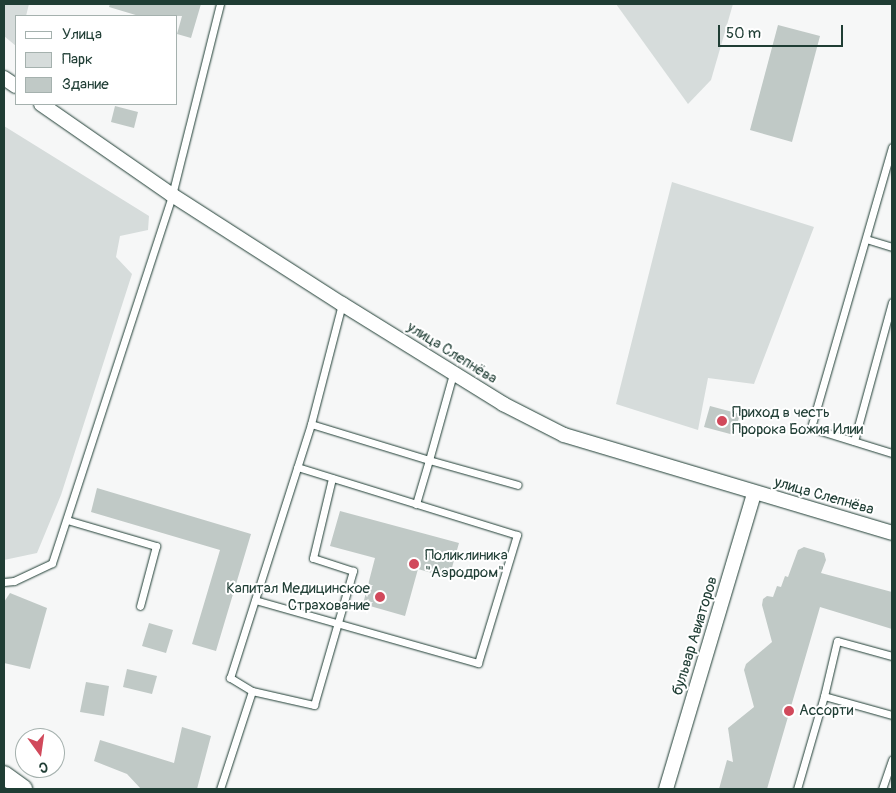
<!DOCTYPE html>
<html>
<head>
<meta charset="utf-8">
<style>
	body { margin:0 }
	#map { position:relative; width:896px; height:793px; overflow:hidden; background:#f6f7f7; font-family:Pangolin,sans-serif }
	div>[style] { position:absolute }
	.green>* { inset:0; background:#d6dcdb }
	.building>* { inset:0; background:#c0c9c6 }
	.roads { filter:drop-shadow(0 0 1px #1f3d34) drop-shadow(0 0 1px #1f3d34) }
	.service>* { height:7px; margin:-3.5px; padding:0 3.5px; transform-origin:3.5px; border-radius:3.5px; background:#fff }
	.minor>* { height:14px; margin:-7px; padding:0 7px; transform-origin:7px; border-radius:7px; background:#fff }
	.tertiary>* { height:18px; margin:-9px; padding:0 9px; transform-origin:9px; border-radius:9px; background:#fff }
	.dots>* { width:14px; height:14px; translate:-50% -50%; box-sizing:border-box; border:2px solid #fff; border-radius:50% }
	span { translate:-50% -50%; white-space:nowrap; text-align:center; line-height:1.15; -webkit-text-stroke:4px #fff; paint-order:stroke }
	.street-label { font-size:15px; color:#1f3d34 }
	.poi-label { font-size:15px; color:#1f3d34 }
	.left { translate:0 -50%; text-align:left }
	.right { translate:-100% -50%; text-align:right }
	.frame { position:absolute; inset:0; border:5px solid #1f3d34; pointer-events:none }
	.legend { position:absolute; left:15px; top:15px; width:162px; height:90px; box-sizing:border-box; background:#fff; border:1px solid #a5b1ae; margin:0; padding:6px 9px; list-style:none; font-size:15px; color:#1f3d34 }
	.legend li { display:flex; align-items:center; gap:10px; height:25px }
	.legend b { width:25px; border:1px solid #a5b1ae }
	.north { position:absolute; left:15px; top:728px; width:50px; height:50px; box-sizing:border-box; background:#fff; border:1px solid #a5b1ae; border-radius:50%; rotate:166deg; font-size:14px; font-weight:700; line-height:20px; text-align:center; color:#1f3d34 }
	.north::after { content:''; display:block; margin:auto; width:18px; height:22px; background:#d1495b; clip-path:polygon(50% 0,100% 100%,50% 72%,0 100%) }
	.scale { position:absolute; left:718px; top:25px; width:125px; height:22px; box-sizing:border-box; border:2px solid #1f3d34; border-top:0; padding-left:6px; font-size:15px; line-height:18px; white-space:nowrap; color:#1f3d34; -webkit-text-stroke:4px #fff; paint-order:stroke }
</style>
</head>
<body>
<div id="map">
	<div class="green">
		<i style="clip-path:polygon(4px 4px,29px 4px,26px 16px,16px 16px,16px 46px,4px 36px)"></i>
		<i style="clip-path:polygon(616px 4px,733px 4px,711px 80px,688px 104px)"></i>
		<i style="clip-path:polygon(4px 126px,149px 216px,148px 230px,120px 236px,116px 257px,132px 274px,61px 495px,37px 553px,4px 560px)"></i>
		<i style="clip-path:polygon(672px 182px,814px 227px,754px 384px,708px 378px,698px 430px,616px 404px)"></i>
	</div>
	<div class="building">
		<i style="clip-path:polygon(110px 4px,201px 4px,191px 38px,177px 34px,182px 16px,139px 16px,109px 7px)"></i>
		<i style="clip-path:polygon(778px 25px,820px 36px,792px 142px,750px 130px)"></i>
		<i style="clip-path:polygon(115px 106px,138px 112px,134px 128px,111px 122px)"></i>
		<i style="clip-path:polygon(710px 406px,740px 414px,734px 435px,704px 427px)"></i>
		<i style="clip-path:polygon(97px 488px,251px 534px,216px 651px,192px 644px,220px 550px,91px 512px)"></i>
		<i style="clip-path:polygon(340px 511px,459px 543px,449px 578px,418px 569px,405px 616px,363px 604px,375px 558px,330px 546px)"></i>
		<i style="clip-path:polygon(804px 547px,824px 553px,826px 560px,821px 573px,892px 592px,892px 629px,820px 607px,767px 789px,719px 789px,727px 760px,733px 762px,728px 728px,754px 707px,744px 670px,746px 664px,772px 642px,762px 605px,763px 599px,767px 596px,773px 597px,777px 586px,781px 587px,785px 576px,788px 577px,798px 550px)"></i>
		<i style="clip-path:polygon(10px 593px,47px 608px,30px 669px,4px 663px,4px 602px)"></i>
		<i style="clip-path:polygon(149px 623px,173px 630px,166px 653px,142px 646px)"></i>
		<i style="clip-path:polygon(127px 669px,157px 676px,152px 694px,123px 687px)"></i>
		<i style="clip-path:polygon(86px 682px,109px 686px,104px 716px,80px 712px)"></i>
		<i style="clip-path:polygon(182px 727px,211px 736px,197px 789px,141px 789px,127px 774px,94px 761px,100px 740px,174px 763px)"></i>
	</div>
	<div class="roads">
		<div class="service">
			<i style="left:892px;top:147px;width:292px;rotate:106.1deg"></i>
			<i style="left:811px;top:428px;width:85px;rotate:17.2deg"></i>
			<i style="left:866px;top:239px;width:27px;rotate:17deg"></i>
			<i style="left:342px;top:304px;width:124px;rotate:104.5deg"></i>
			<i style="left:311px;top:424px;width:123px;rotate:17deg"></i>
			<i style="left:429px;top:460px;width:46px;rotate:106.5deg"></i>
			<i style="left:453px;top:374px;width:89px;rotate:105.6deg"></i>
			<i style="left:429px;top:460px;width:92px;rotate:15.7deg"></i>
			<i style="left:854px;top:441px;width:144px;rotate:-74.7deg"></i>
			<i style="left:67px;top:520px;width:93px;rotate:16.3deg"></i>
			<i style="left:156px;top:546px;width:62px;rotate:104.9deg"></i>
			<i style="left:4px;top:582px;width:10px;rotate:-6deg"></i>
			<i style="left:14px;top:581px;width:42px;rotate:-25.3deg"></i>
			<i style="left:52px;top:563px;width:387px;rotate:-71.9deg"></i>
			<i style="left:172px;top:195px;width:197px;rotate:-75.9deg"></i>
			<i style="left:255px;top:600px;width:232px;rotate:15.8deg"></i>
			<i style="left:478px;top:663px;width:134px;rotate:-73.1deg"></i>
			<i style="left:517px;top:535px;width:230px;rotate:-162.8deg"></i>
			<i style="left:892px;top:656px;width:57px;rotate:-164.7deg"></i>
			<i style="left:837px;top:641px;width:57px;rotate:103.3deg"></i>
			<i style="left:824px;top:696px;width:71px;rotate:15.6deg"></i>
			<i style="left:252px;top:691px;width:64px;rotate:12.7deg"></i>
			<i style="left:314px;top:705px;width:140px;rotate:-73.8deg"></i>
			<i style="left:353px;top:571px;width:42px;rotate:-162deg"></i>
			<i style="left:313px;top:558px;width:82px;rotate:-76.6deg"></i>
			<i style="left:220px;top:789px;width:103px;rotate:-71.9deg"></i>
			<i style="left:252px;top:691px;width:26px;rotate:-149deg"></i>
			<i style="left:230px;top:678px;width:267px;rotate:-72.3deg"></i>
			<i style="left:797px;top:789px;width:97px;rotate:-73.8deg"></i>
			<i style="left:882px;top:789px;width:31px;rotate:-71deg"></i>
		</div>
		<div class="minor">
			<i style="left:4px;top:78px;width:14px;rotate:34deg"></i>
			<i style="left:41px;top:104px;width:160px;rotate:34.8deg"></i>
			<i style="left:172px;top:195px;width:202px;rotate:32.7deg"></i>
			<i style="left:342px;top:304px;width:190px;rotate:31.8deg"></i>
			<i style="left:503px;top:404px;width:68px;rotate:26.9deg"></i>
			<i style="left:564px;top:435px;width:342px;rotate:16.6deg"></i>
			<i style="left:666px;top:789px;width:309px;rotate:-73.4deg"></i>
		</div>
		<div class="tertiary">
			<i style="left:4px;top:775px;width:24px;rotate:36deg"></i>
		</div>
	</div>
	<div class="dots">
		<i style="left:722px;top:421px;background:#d1495b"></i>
		<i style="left:414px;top:564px;background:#d1495b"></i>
		<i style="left:380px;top:597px;background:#d1495b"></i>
		<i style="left:789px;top:711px;background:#d1495b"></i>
	</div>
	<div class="street-label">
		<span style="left:452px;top:353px;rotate:32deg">улица Слепнёва</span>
		<span style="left:824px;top:496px;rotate:16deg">улица Слепнёва</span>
		<span style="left:695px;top:636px;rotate:-73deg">бульвар Авиаторов</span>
	</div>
	<div class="poi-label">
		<span class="left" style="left:732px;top:421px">Приход в честь<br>Пророка Божия Илии</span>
		<span class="left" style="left:425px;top:564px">Поликлиника<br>"Аэродром"</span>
		<span class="right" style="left:370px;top:597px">Капитал Медицинское<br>Страхование</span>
		<span class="left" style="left:799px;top:711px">Ассорти</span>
	</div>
	<div class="frame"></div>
	<ul class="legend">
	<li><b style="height:6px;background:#fff"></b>Улица</li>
	<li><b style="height:14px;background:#d6dcdb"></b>Парк</li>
	<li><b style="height:14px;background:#c0c9c6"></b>Здание</li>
	</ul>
	<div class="north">С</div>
	<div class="scale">50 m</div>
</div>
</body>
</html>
